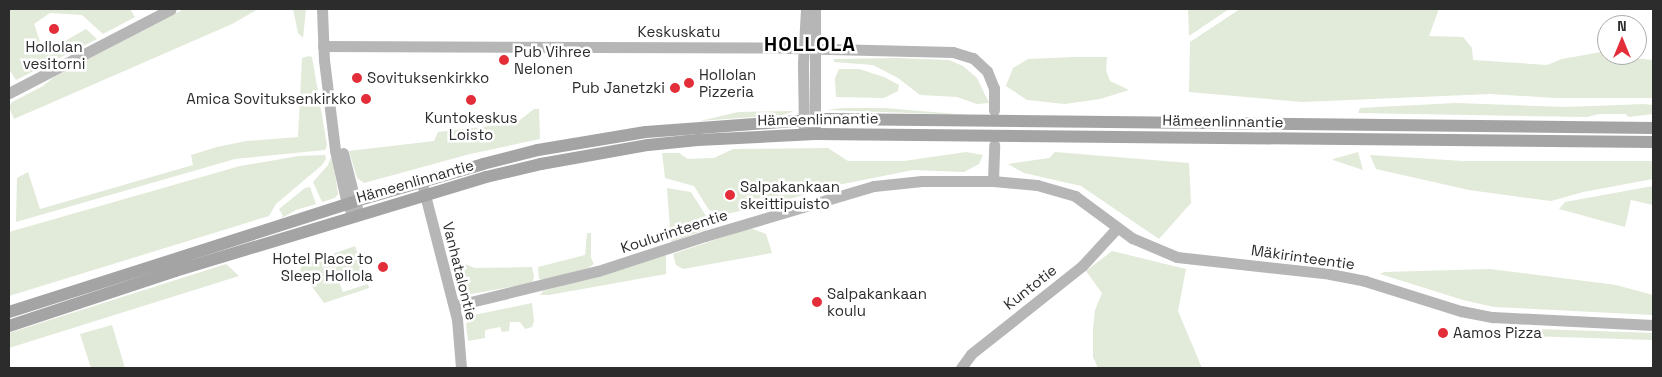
<!DOCTYPE html>
<html>
<head>
<meta charset="utf-8">
<style>
	body { margin:0 }
	#map { position:relative; width:1662px; height:377px; overflow:hidden; background:#fff; font-family:"Space Grotesk",sans-serif }
	div>[style] { position:absolute }
	.green>* { inset:0; background:#e2ead9 }
	.secondary>* { height:11px; margin:-5.5px; padding:0 5.5px; transform-origin:5.5px; border-radius:5.5px; background:#b6b6b6 }
	.primary>* { height:12px; margin:-6px; padding:0 6px; transform-origin:6px; border-radius:6px; background:#a4a4a4 }
	.dots>* { width:14px; height:14px; translate:-50% -50%; box-sizing:border-box; border:2px solid #fff; border-radius:50% }
	span { translate:-50% -50%; white-space:nowrap; text-align:center; line-height:1.15; -webkit-text-stroke:5px #fff; paint-order:stroke }
	.street-label { font-size:15px; color:#2c2c2c }
	.poi-label { font-size:15px; color:#2c2c2c }
	.left { translate:0 -50%; text-align:left }
	.right { translate:-100% -50%; text-align:right }
	.district-label { font-size:20px; color:#000; font-weight:700; letter-spacing:1px }
	.frame { position:absolute; inset:0; border:10px solid #2c2c2c; pointer-events:none }
	.north { position:absolute; left:1597px; top:15px; width:50px; height:50px; box-sizing:border-box; background:#fff; border:1px solid #ababab; border-radius:50%; rotate:0deg; font-size:14px; font-weight:700; line-height:20px; text-align:center; color:#2c2c2c }
	.north::after { content:''; display:block; margin:auto; width:18px; height:22px; background:#e32e3a; clip-path:polygon(50% 0,100% 100%,50% 72%,0 100%) }
</style>
</head>
<body>
<div id="map">
	<div class="green">
		<i style="clip-path:polygon(9px 9px,130px 9px,135px 17px,103px 34px,82px 15px,50px 13px,34px 24px,44px 53px,86px 29px,97px 39px,16px 80px,9px 69px)"></i>
		<i style="clip-path:polygon(184px 9px,258px 9px,232px 24px,14px 119px,9px 107px,12px 102px,43px 86px,54px 77px)"></i>
		<i style="clip-path:polygon(293px 9px,306px 9px,303px 38px,298px 33px)"></i>
		<i style="clip-path:polygon(1188px 9px,1229px 9px,1189px 36px)"></i>
		<i style="clip-path:polygon(1240px 9px,1439px 9px,1429px 36px,1463px 37px,1472px 48px,1473px 60px,1547px 65px,1562px 59px,1607px 51px,1607px 55px,1653px 60px,1653px 98px,1556px 98px,1490px 94px,1302px 102px,1189px 92px,1190px 42px)"></i>
		<i style="clip-path:polygon(309px 56px,312px 57px,327px 145px,325px 150px,235px 159px,16px 222px,17px 178px,28px 172px,40px 209px,193px 165px,191px 155px,217px 147px,246px 141px,298px 137px,302px 58px)"></i>
		<i style="clip-path:polygon(1073px 57px,1107px 57px,1106px 70px,1110px 81px,1129px 90px,1100px 99px,1065px 104px,1027px 100px,1006px 86px,1013px 68px,1028px 59px)"></i>
		<i style="clip-path:polygon(897px 58px,949px 60px,963px 66px,977px 78px,989px 103px,977px 104px,957px 97px,920px 95px,898px 78px,873px 65px,834px 62px,834px 59px)"></i>
		<i style="clip-path:polygon(839px 69px,859px 69px,884px 77px,899px 85px,898px 91px,884px 98px,836px 97px,835px 78px)"></i>
		<i style="clip-path:polygon(1456px 103px,1565px 107px,1644px 104px,1653px 105px,1653px 114px,1628px 117px,1626px 114px,1599px 114px,1587px 117px,1358px 113px,1360px 108px)"></i>
		<i style="clip-path:polygon(842px 108px,885px 108px,968px 115px,826px 110px)"></i>
		<i style="clip-path:polygon(534px 109px,539px 109px,540px 139px,470px 154px,364px 183px,357px 178px,349px 151px,434px 141px,438px 132px,516px 123px)"></i>
		<i style="clip-path:polygon(794px 111px,783px 115px,700px 121px,738px 112px)"></i>
		<i style="clip-path:polygon(828px 148px,848px 161px,904px 161px,966px 152px,983px 155px,979px 164px,964px 172px,913px 170px,833px 186px,780px 202px,722px 215px,709px 210px,694px 186px,665px 178px,662px 153px,679px 153px,688px 159px,714px 158px,733px 149px)"></i>
		<i style="clip-path:polygon(1055px 152px,1189px 163px,1191px 203px,1159px 239px,1081px 186px,1024px 173px,1008px 164px,1049px 158px)"></i>
		<i style="clip-path:polygon(1358px 152px,1363px 170px,1333px 160px,1333px 159px)"></i>
		<i style="clip-path:polygon(325px 155px,326px 159px,322px 165px,276px 204px,269px 216px,9px 296px,9px 232px,240px 166px,299px 156px)"></i>
		<i style="clip-path:polygon(332px 155px,338px 194px,335px 198px,322px 202px,313px 182px,328px 165px)"></i>
		<i style="clip-path:polygon(1370px 155px,1463px 161px,1653px 161px,1653px 179px,1583px 192px,1551px 201px,1469px 190px,1376px 169px)"></i>
		<i style="clip-path:polygon(1653px 186px,1653px 205px,1631px 200px,1625px 227px,1559px 209px,1565px 202px)"></i>
		<i style="clip-path:polygon(310px 187px,316px 204px,296px 210px,280px 219px,283px 216px,279px 209px,305px 188px)"></i>
		<i style="clip-path:polygon(667px 188px,691px 192px,713px 227px,671px 242px)"></i>
		<i style="clip-path:polygon(750px 228px,766px 234px,772px 253px,683px 269px,676px 265px,673px 254px)"></i>
		<i style="clip-path:polygon(587px 233px,591px 233px,591px 258px,594px 264px,588px 268px,545px 280px,539px 279px,538px 267px,585px 255px)"></i>
		<i style="clip-path:polygon(355px 246px,364px 274px,339px 282px,343px 292px,368px 284px,369px 288px,324px 303px,300px 270px,302px 265px)"></i>
		<i style="clip-path:polygon(1112px 251px,1186px 269px,1178px 311px,1202px 368px,1098px 368px,1093px 357px,1093px 329px,1095px 310px,1102px 293px,1086px 271px)"></i>
		<i style="clip-path:polygon(666px 255px,666px 274px,549px 295px,540px 295px,543px 291px)"></i>
		<i style="clip-path:polygon(226px 264px,239px 276px,9px 348px,9px 333px)"></i>
		<i style="clip-path:polygon(457px 264px,465px 264px,475px 268px,532px 267px,534px 277px,532px 283px,471px 294px,459px 281px)"></i>
		<i style="clip-path:polygon(1490px 269px,1616px 285px,1653px 295px,1653px 315px,1494px 307px,1463px 300px,1380px 274px,1384px 272px)"></i>
		<i style="clip-path:polygon(532px 303px,534px 321px,532px 327px,525px 329px,520px 322px,510px 322px,509px 331px,502px 332px,500px 327px,485px 330px,485px 338px,468px 341px,466px 324px,474px 315px)"></i>
		<i style="clip-path:polygon(112px 325px,125px 368px,91px 368px,80px 334px)"></i>
		<i style="clip-path:polygon(1537px 329px,1653px 333px,1653px 340px,1528px 336px)"></i>
	</div>
	<div class="secondary">
		<i style="left:322px;top:9px;width:51px;rotate:87.8deg"></i>
		<i style="left:324px;top:60px;width:91px;rotate:83deg"></i>
		<i style="left:335px;top:150px;width:55px;rotate:77.5deg"></i>
		<i style="left:347px;top:204px;width:8px;rotate:60deg"></i>
		<i style="left:351px;top:211px;width:9px;rotate:21deg"></i>
		<i style="left:815px;top:9px;width:125px;rotate:90deg"></i>
		<i style="left:323px;top:46px;width:465px;rotate:0.2deg"></i>
		<i style="left:788px;top:48px;width:165px;rotate:1.4deg"></i>
		<i style="left:953px;top:52px;width:21px;rotate:17deg"></i>
		<i style="left:973px;top:58px;width:19px;rotate:43deg"></i>
		<i style="left:987px;top:71px;width:18px;rotate:68deg"></i>
		<i style="left:994px;top:88px;width:22px;rotate:90deg"></i>
		<i style="left:9px;top:93px;width:182px;rotate:-27.4deg"></i>
		<i style="left:804px;top:129px;width:66px;rotate:-90.9deg"></i>
		<i style="left:803px;top:63px;width:54px;rotate:-86.8deg"></i>
		<i style="left:343px;top:153px;width:57px;rotate:75.7deg"></i>
		<i style="left:993px;top:181px;width:36px;rotate:-88deg"></i>
		<i style="left:423px;top:187px;width:136px;rotate:75.6deg"></i>
		<i style="left:457px;top:319px;width:49px;rotate:85.3deg"></i>
		<i style="left:454px;top:306px;width:148px;rotate:-13.7deg"></i>
		<i style="left:598px;top:271px;width:113px;rotate:-18.1deg"></i>
		<i style="left:705px;top:236px;width:176px;rotate:-16.5deg"></i>
		<i style="left:874px;top:186px;width:48px;rotate:-5.9deg"></i>
		<i style="left:922px;top:181px;width:71px"></i>
		<i style="left:993px;top:181px;width:44px;rotate:5.2deg"></i>
		<i style="left:1037px;top:185px;width:40px;rotate:16deg"></i>
		<i style="left:1075px;top:196px;width:71px;rotate:36.4deg"></i>
		<i style="left:1132px;top:238px;width:49px;rotate:22.9deg"></i>
		<i style="left:1177px;top:257px;width:154px;rotate:6.3deg"></i>
		<i style="left:1330px;top:274px;width:36px;rotate:11deg"></i>
		<i style="left:1365px;top:281px;width:101px;rotate:17.4deg"></i>
		<i style="left:1461px;top:311px;width:33px;rotate:11deg"></i>
		<i style="left:1493px;top:317px;width:160px;rotate:2.9deg"></i>
		<i style="left:961px;top:368px;width:17px;rotate:-54deg"></i>
		<i style="left:971px;top:354px;width:142px;rotate:-38.4deg"></i>
		<i style="left:1082px;top:266px;width:52px;rotate:-47.4deg"></i>
	</div>
	<div class="primary">
		<i style="left:9px;top:312px;width:364px;rotate:-17.7deg"></i>
		<i style="left:356px;top:201px;width:132px;rotate:-16.2deg"></i>
		<i style="left:483px;top:164px;width:57px;rotate:-14.3deg"></i>
		<i style="left:538px;top:150px;width:109px;rotate:-9.5deg"></i>
		<i style="left:646px;top:132px;width:179px;rotate:-4.2deg"></i>
		<i style="left:825px;top:119px;width:828px;rotate:0.62deg"></i>
		<i style="left:9px;top:326px;width:175px;rotate:-18.3deg"></i>
		<i style="left:175px;top:271px;width:325px;rotate:-16.8deg"></i>
		<i style="left:486px;top:177px;width:57px;rotate:-13.3deg"></i>
		<i style="left:541px;top:164px;width:109px;rotate:-10.1deg"></i>
		<i style="left:648px;top:145px;width:50px;rotate:-5.7deg"></i>
		<i style="left:698px;top:140px;width:117px;rotate:-2.9deg"></i>
		<i style="left:815px;top:134px;width:838px;rotate:0.55deg"></i>
	</div>
	<div class="dots">
		<i style="left:54px;top:29px;background:#e32e3a"></i>
		<i style="left:504px;top:60px;background:#e32e3a"></i>
		<i style="left:357px;top:78px;background:#e32e3a"></i>
		<i style="left:689px;top:83px;background:#e32e3a"></i>
		<i style="left:675px;top:88px;background:#e32e3a"></i>
		<i style="left:366px;top:99px;background:#e32e3a"></i>
		<i style="left:471px;top:100px;background:#e32e3a"></i>
		<i style="left:730px;top:195px;background:#e32e3a"></i>
		<i style="left:383px;top:267px;background:#e32e3a"></i>
		<i style="left:817px;top:302px;background:#e32e3a"></i>
		<i style="left:1443px;top:333px;background:#e32e3a"></i>
	</div>
	<div class="street-label">
		<span style="left:679px;top:32px">Keskuskatu</span>
		<span style="left:818px;top:119px;rotate:-1deg">Hämeenlinnantie</span>
		<span style="left:1223px;top:121px;rotate:1deg">Hämeenlinnantie</span>
		<span style="left:415px;top:181px;rotate:-16deg">Hämeenlinnantie</span>
		<span style="left:674px;top:231px;rotate:-18deg">Koulurinteentie</span>
		<span style="left:1303px;top:257px;rotate:8deg">Mäkirinteentie</span>
		<span style="left:460px;top:271px;rotate:76deg">Vanhatalontie</span>
		<span style="left:1030px;top:287px;rotate:-38deg">Kuntotie</span>
	</div>
	<div class="poi-label">
		<span style="left:54px;top:55px">Hollolan<br>vesitorni</span>
		<span class="left" style="left:514px;top:60px">Pub Vihree<br>Nelonen</span>
		<span class="left" style="left:699px;top:83px">Hollolan<br>Pizzeria</span>
		<span class="left" style="left:367px;top:78px">Sovituksenkirkko</span>
		<span class="right" style="left:665px;top:88px">Pub Janetzki</span>
		<span class="right" style="left:356px;top:99px">Amica Sovituksenkirkko</span>
		<span style="left:471px;top:126px">Kuntokeskus<br>Loisto</span>
		<span class="left" style="left:740px;top:195px">Salpakankaan<br>skeittipuisto</span>
		<span class="right" style="left:373px;top:267px">Hotel Place to<br>Sleep Hollola</span>
		<span class="left" style="left:827px;top:302px">Salpakankaan<br>koulu</span>
		<span class="left" style="left:1453px;top:333px">Aamos Pizza</span>
	</div>
	<div class="district-label">
		<span style="left:810px;top:44px">HOLLOLA</span>
	</div>
	<div class="frame"></div>
	<div class="north">N</div>
</div>
</body>
</html>
